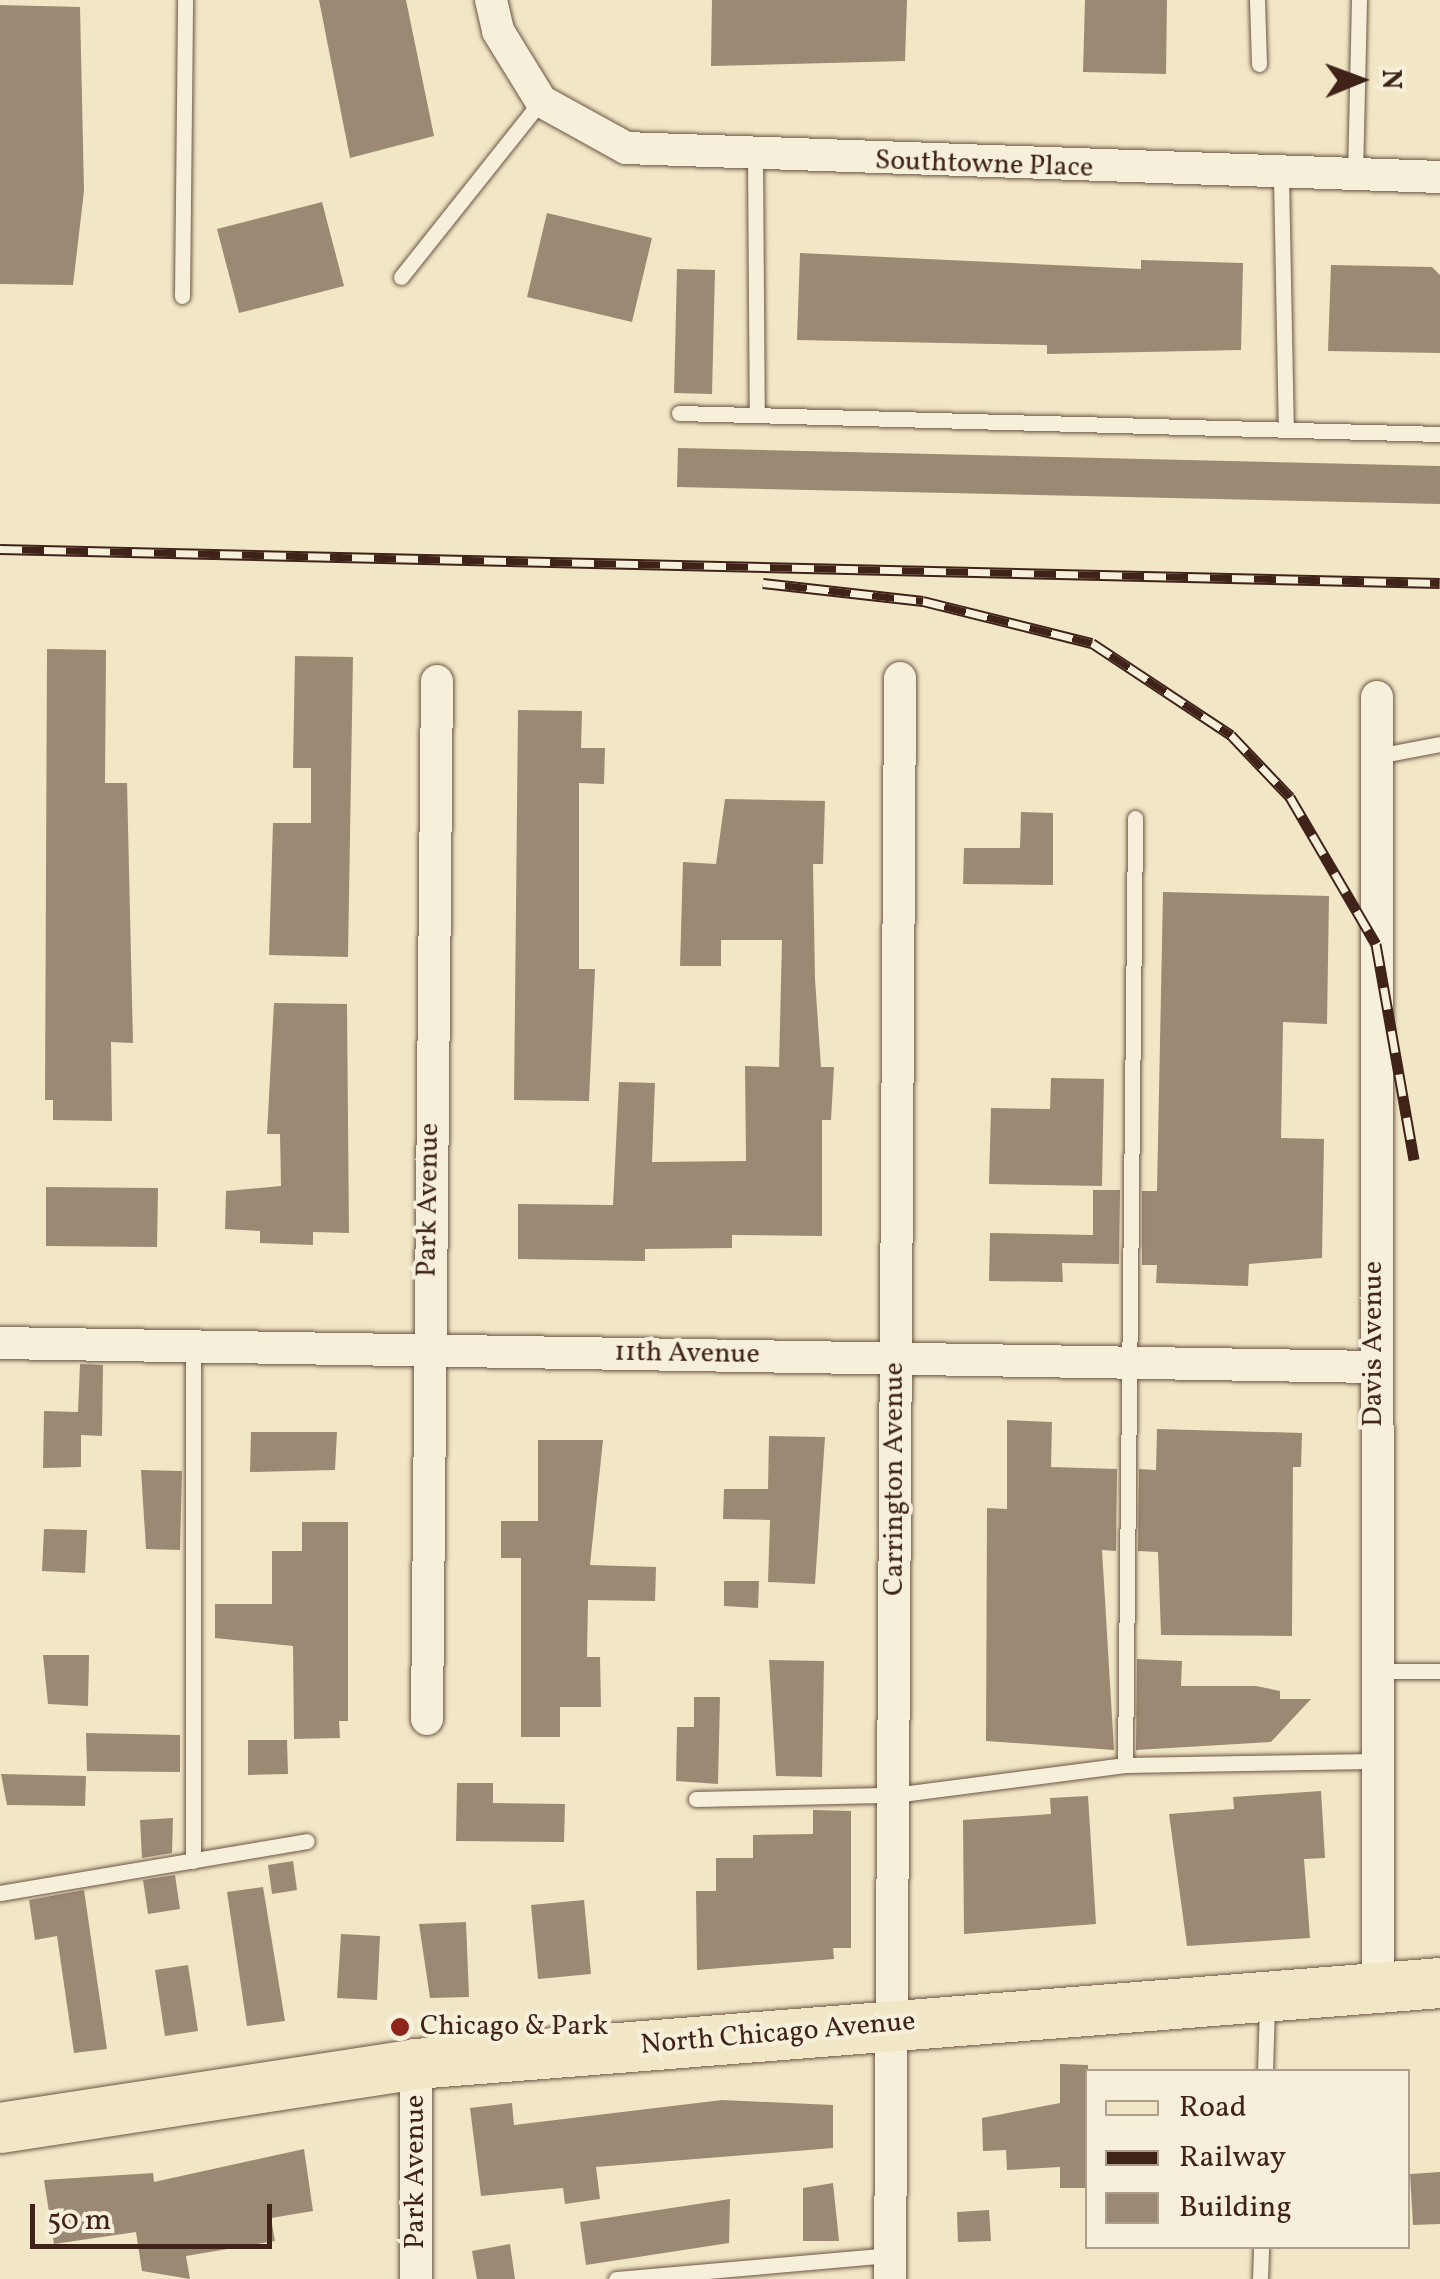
<!DOCTYPE html>
<html>
<head>
<meta charset="utf-8">
<style>
	body { margin:0 }
	#map { position:relative; width:1440px; height:2279px; overflow:hidden; background:#f1e7c6; font-family:Vollkorn,serif }
	div>[style] { position:absolute }
	.building>* { inset:0; background:#9c8973 }
	.roads { filter:drop-shadow(0 0 2px #6c5444) drop-shadow(0 0 2px #6c5444) }
	.service>* { height:15px; margin:-7.5px; padding:0 7.5px; transform-origin:7.5px; border-radius:7.5px; background:#f6efda }
	.minor>* { height:32px; margin:-16px; padding:0 16px; transform-origin:16px; border-radius:16px; background:#f6efda }
	.primary>* { height:50px; margin:-25px; padding:0 25px; transform-origin:25px; border-radius:25px; background:#f1e7c6 }
	.rail>* { height:11px; margin-top:-5.5px; transform-origin:0; background:repeating-linear-gradient(90deg,#f6efda 0 22px,#3f2319 0 44px); box-sizing:border-box; border-block:2px solid #3f2319 }
	.dots>* { width:28px; height:28px; translate:-50% -50%; box-sizing:border-box; border:5px solid #f6efda; border-radius:50% }
	span { translate:-50% -50%; white-space:nowrap; text-align:center; line-height:1.15; -webkit-text-stroke:8px #f6efda; paint-order:stroke }
	.street-label { font-size:28px; color:#3f2319 }
	.poi-label { font-size:28px; color:#3f2319 }
	.left { translate:0 -50%; text-align:left }
	.legend { position:absolute; left:1085px; top:2069px; width:325px; height:180px; box-sizing:border-box; background:#f6efda; border:2px solid #ad9d8d; margin:0; padding:12px 18px; list-style:none; font-size:30px; color:#3f2319 }
	.legend li { display:flex; align-items:center; gap:20px; height:50px }
	.legend b { width:50px; border:2px solid #ad9d8d }
	.north { position:absolute; left:1310px; top:30px; width:100px; height:100px; -webkit-text-stroke:8px #f6efda; paint-order:stroke; rotate:89deg; font-size:28px; font-weight:700; line-height:40px; text-align:center; color:#3f2319 }
	.north::after { content:''; display:block; margin:auto; width:35px; height:45px; background:#3f2319; clip-path:polygon(50% 0,100% 100%,50% 72%,0 100%) }
	.scale { position:absolute; left:30px; top:2204px; width:242px; height:45px; box-sizing:border-box; border:5px solid #3f2319; border-top:0; padding-left:12px; font-size:30px; line-height:35px; white-space:nowrap; color:#3f2319; -webkit-text-stroke:8px #f6efda; paint-order:stroke }
</style>
</head>
<body>
<div id="map">
	<div class="building">
		<i style="clip-path:polygon(319px 0,406px 0,434px 136px,350px 158px)"></i>
		<i style="clip-path:polygon(712px 0,907px 0,905px 61px,711px 66px)"></i>
		<i style="clip-path:polygon(1085px 0,1167px 0,1166px 74px,1083px 72px)"></i>
		<i style="clip-path:polygon(0 5px,80px 7px,84px 191px,73px 285px,0 284px)"></i>
		<i style="clip-path:polygon(322px 202px,344px 286px,239px 313px,217px 229px)"></i>
		<i style="clip-path:polygon(547px 213px,652px 238px,632px 322px,527px 297px)"></i>
		<i style="clip-path:polygon(800px 253px,1141px 269px,1141px 260px,1243px 263px,1241px 350px,1047px 354px,1047px 345px,797px 340px)"></i>
		<i style="clip-path:polygon(1331px 265px,1432px 267px,1440px 275px,1440px 353px,1328px 351px)"></i>
		<i style="clip-path:polygon(677px 269px,715px 270px,712px 394px,674px 393px)"></i>
		<i style="clip-path:polygon(678px 448px,1440px 466px,1440px 504px,677px 487px)"></i>
		<i style="clip-path:polygon(47px 649px,106px 650px,105px 783px,127px 783px,133px 1043px,111px 1042px,112px 1121px,53px 1120px,53px 1100px,45px 1100px)"></i>
		<i style="clip-path:polygon(295px 656px,353px 657px,348px 957px,269px 955px,273px 823px,311px 823px,311px 768px,293px 768px)"></i>
		<i style="clip-path:polygon(518px 710px,582px 711px,581px 748px,605px 748px,604px 784px,579px 783px,579px 969px,595px 969px,589px 1101px,514px 1100px)"></i>
		<i style="clip-path:polygon(725px 799px,825px 801px,823px 864px,813px 864px,815px 979px,821px 1067px,834px 1067px,831px 1120px,822px 1120px,822px 1236px,732px 1235px,732px 1248px,645px 1249px,645px 1261px,518px 1259px,518px 1204px,613px 1205px,619px 1082px,655px 1083px,652px 1162px,746px 1161px,745px 1066px,779px 1067px,782px 940px,721px 940px,721px 966px,680px 966px,683px 862px,716px 864px)"></i>
		<i style="clip-path:polygon(1021px 812px,1053px 813px,1053px 885px,963px 884px,964px 848px,1020px 848px)"></i>
		<i style="clip-path:polygon(1163px 892px,1329px 896px,1327px 1024px,1283px 1022px,1281px 1138px,1324px 1139px,1322px 1258px,1249px 1264px,1248px 1286px,1156px 1283px,1157px 1265px,1142px 1265px,1142px 1191px,1157px 1191px)"></i>
		<i style="clip-path:polygon(274px 1003px,347px 1004px,349px 1233px,313px 1232px,313px 1245px,260px 1243px,260px 1231px,225px 1229px,226px 1191px,281px 1186px,280px 1134px,267px 1134px)"></i>
		<i style="clip-path:polygon(1051px 1078px,1104px 1079px,1102px 1186px,989px 1184px,991px 1108px,1050px 1109px)"></i>
		<i style="clip-path:polygon(46px 1187px,158px 1188px,157px 1247px,46px 1246px)"></i>
		<i style="clip-path:polygon(1093px 1190px,1120px 1190px,1119px 1264px,1062px 1263px,1063px 1282px,989px 1281px,990px 1233px,1093px 1235px)"></i>
		<i style="clip-path:polygon(80px 1364px,103px 1365px,102px 1436px,81px 1435px,81px 1467px,43px 1468px,44px 1411px,78px 1412px)"></i>
		<i style="clip-path:polygon(1007px 1420px,1052px 1422px,1051px 1467px,1117px 1469px,1116px 1551px,1102px 1550px,1114px 1750px,986px 1741px,987px 1508px,1007px 1509px)"></i>
		<i style="clip-path:polygon(1157px 1429px,1302px 1433px,1301px 1467px,1293px 1467px,1292px 1636px,1161px 1635px,1158px 1552px,1138px 1551px,1139px 1469px,1156px 1470px)"></i>
		<i style="clip-path:polygon(251px 1432px,337px 1432px,335px 1470px,250px 1472px)"></i>
		<i style="clip-path:polygon(769px 1436px,825px 1437px,815px 1584px,768px 1582px,770px 1520px,723px 1519px,724px 1489px,768px 1489px)"></i>
		<i style="clip-path:polygon(538px 1440px,603px 1440px,590px 1565px,656px 1567px,655px 1601px,588px 1600px,587px 1657px,600px 1657px,601px 1707px,560px 1707px,560px 1737px,521px 1737px,521px 1558px,501px 1558px,501px 1521px,538px 1521px)"></i>
		<i style="clip-path:polygon(141px 1470px,182px 1471px,180px 1550px,146px 1549px)"></i>
		<i style="clip-path:polygon(302px 1522px,348px 1522px,348px 1721px,339px 1721px,340px 1738px,294px 1739px,293px 1646px,215px 1638px,215px 1604px,272px 1604px,272px 1551px,302px 1551px)"></i>
		<i style="clip-path:polygon(44px 1529px,87px 1530px,85px 1573px,42px 1571px)"></i>
		<i style="clip-path:polygon(724px 1581px,759px 1581px,758px 1608px,724px 1606px)"></i>
		<i style="clip-path:polygon(43px 1655px,89px 1655px,88px 1706px,48px 1704px)"></i>
		<i style="clip-path:polygon(1137px 1659px,1182px 1661px,1181px 1686px,1256px 1686px,1280px 1691px,1280px 1699px,1311px 1699px,1271px 1742px,1136px 1750px)"></i>
		<i style="clip-path:polygon(769px 1660px,824px 1661px,822px 1777px,776px 1776px)"></i>
		<i style="clip-path:polygon(694px 1697px,720px 1697px,718px 1784px,676px 1781px,677px 1727px,694px 1727px)"></i>
		<i style="clip-path:polygon(86px 1733px,180px 1735px,180px 1772px,87px 1771px)"></i>
		<i style="clip-path:polygon(248px 1740px,287px 1740px,288px 1774px,248px 1775px)"></i>
		<i style="clip-path:polygon(1px 1774px,86px 1776px,85px 1806px,7px 1805px)"></i>
		<i style="clip-path:polygon(457px 1783px,493px 1783px,493px 1803px,565px 1804px,564px 1842px,456px 1841px)"></i>
		<i style="clip-path:polygon(1321px 1791px,1325px 1858px,1304px 1859px,1310px 1938px,1187px 1946px,1169px 1814px,1234px 1809px,1233px 1797px)"></i>
		<i style="clip-path:polygon(1088px 1796px,1096px 1924px,964px 1934px,963px 1820px,1051px 1814px,1050px 1798px)"></i>
		<i style="clip-path:polygon(813px 1810px,851px 1811px,851px 1948px,833px 1948px,834px 1959px,697px 1970px,696px 1891px,716px 1891px,716px 1858px,753px 1858px,753px 1835px,813px 1834px)"></i>
		<i style="clip-path:polygon(173px 1818px,172px 1853px,142px 1858px,140px 1820px)"></i>
		<i style="clip-path:polygon(293px 1861px,297px 1890px,272px 1894px,268px 1865px)"></i>
		<i style="clip-path:polygon(175px 1875px,180px 1909px,148px 1914px,143px 1880px)"></i>
		<i style="clip-path:polygon(263px 1887px,285px 2021px,247px 2026px,227px 1892px)"></i>
		<i style="clip-path:polygon(84px 1890px,107px 2049px,74px 2053px,57px 1936px,35px 1940px,29px 1900px)"></i>
		<i style="clip-path:polygon(584px 1900px,591px 1974px,538px 1979px,531px 1905px)"></i>
		<i style="clip-path:polygon(466px 1922px,469px 1997px,430px 1998px,419px 1924px)"></i>
		<i style="clip-path:polygon(341px 1934px,380px 1936px,377px 2000px,337px 1998px)"></i>
		<i style="clip-path:polygon(188px 1965px,198px 2031px,165px 2036px,155px 1970px)"></i>
		<i style="clip-path:polygon(1060px 2064px,1088px 2065px,1088px 2188px,1060px 2188px,1060px 2167px,1007px 2170px,1006px 2150px,983px 2151px,982px 2118px,1060px 2103px)"></i>
		<i style="clip-path:polygon(722px 2100px,833px 2105px,833px 2148px,596px 2167px,600px 2199px,565px 2204px,563px 2188px,481px 2196px,470px 2108px,512px 2103px,514px 2125px)"></i>
		<i style="clip-path:polygon(304px 2149px,313px 2211px,271px 2218px,275px 2241px,186px 2256px,190px 2279px,142px 2271px,136px 2232px,54px 2244px,44px 2180px,153px 2173px,154px 2182px)"></i>
		<i style="clip-path:polygon(1440px 2172px,1440px 2224px,1413px 2225px,1410px 2174px)"></i>
		<i style="clip-path:polygon(833px 2183px,839px 2241px,803px 2241px,803px 2188px)"></i>
		<i style="clip-path:polygon(730px 2199px,729px 2243px,586px 2265px,580px 2222px)"></i>
		<i style="clip-path:polygon(989px 2210px,991px 2241px,958px 2242px,957px 2212px)"></i>
		<i style="clip-path:polygon(510px 2244px,515px 2279px,477px 2279px,472px 2251px)"></i>
	</div>
	<div class="roads">
		<div class="service">
			<i style="left:1257px;top:0;width:64px;rotate:88.2deg"></i>
			<i style="left:755px;top:156px;width:259px;rotate:89.6deg"></i>
			<i style="left:1281px;top:176px;width:253px;rotate:88.9deg"></i>
			<i style="left:1355px;top:176px;width:176px;rotate:-88.7deg"></i>
			<i style="left:401px;top:277px;width:225px;rotate:-51.5deg"></i>
			<i style="left:182px;top:296px;width:296px;rotate:-89.4deg"></i>
			<i style="left:679px;top:413px;width:761px;rotate:1.58deg"></i>
			<i style="left:1377px;top:756px;width:64px;rotate:-10.8deg"></i>
			<i style="left:1377px;top:1671px;width:63px"></i>
			<i style="left:1125px;top:1765px;width:947px;rotate:-89.39deg"></i>
			<i style="left:696px;top:1799px;width:198px;rotate:-1.2deg"></i>
			<i style="left:894px;top:1795px;width:233px;rotate:-7.4deg"></i>
			<i style="left:1125px;top:1765px;width:248px;rotate:-0.9deg"></i>
			<i style="left:193px;top:1861px;width:514px;rotate:-90deg"></i>
			<i style="left:0;top:1893px;width:311px;rotate:-9.6deg"></i>
			<i style="left:1265px;top:2072px;width:67px;rotate:-88.3deg"></i>
			<i style="left:616px;top:2279px;width:275px;rotate:-5deg"></i>
			<i style="left:1260px;top:2279px;width:33px;rotate:-88deg"></i>
		</div>
		<div class="minor">
			<i style="left:491px;top:0;width:32px;rotate:77deg"></i>
			<i style="left:498px;top:31px;width:82px;rotate:58.4deg"></i>
			<i style="left:541px;top:101px;width:97px;rotate:28.9deg"></i>
			<i style="left:626px;top:148px;width:815px;rotate:2.04deg"></i>
			<i style="left:1377px;top:697px;width:1293px;rotate:89.96deg"></i>
			<i style="left:0;top:1343px;width:1373px;rotate:1deg"></i>
			<i style="left:427px;top:1719px;width:1038px;rotate:-89.45deg"></i>
			<i style="left:416px;top:2064px;width:215px;rotate:90deg"></i>
			<i style="left:890px;top:2279px;width:1601px;rotate:-89.64deg"></i>
		</div>
		<div class="primary">
			<i style="left:0;top:2128px;width:421px;rotate:-8.7deg"></i>
			<i style="left:416px;top:2064px;width:1027px;rotate:-4.52deg"></i>
		</div>
	</div>
	<div class="rail">
		<i style="left:0;top:549px;width:1440px;rotate:1.35deg"></i>
		<i style="left:763px;top:583px;width:161px;rotate:6.4deg"></i>
		<i style="left:923px;top:601px;width:174px;rotate:14deg"></i>
		<i style="left:1092px;top:643px;width:167px;rotate:33.5deg"></i>
		<i style="left:1231px;top:735px;width:86px;rotate:46.4deg"></i>
		<i style="left:1290px;top:797px;width:170px;rotate:59.7deg"></i>
		<i style="left:1376px;top:944px;width:219px;rotate:80deg"></i>
	</div>
	<div class="dots">
		<i style="left:400px;top:2027px;background:#8f2418"></i>
	</div>
	<div class="street-label">
		<span style="left:984px;top:165px;rotate:2deg">Southtowne Place</span>
		<span style="left:429px;top:1200px;rotate:-89deg">Park Avenue</span>
		<span style="left:1374px;top:1344px;rotate:-90deg">Davis Avenue</span>
		<span style="left:687px;top:1354px;rotate:1deg">11th Avenue</span>
		<span style="left:895px;top:1479px;rotate:-90deg">Carrington Avenue</span>
		<span style="left:778px;top:2034px;rotate:-5deg">North Chicago Avenue</span>
		<span style="left:416px;top:2172px;rotate:-90deg">Park Avenue</span>
	</div>
	<div class="poi-label">
		<span class="left" style="left:420px;top:2027px">Chicago &amp; Park</span>
	</div>
	<ul class="legend">
	<li><b style="height:12px;background:#f1e7c6"></b>Road</li>
	<li><b style="height:12px;background:#3f2319"></b>Railway</li>
	<li><b style="height:28px;background:#9c8973"></b>Building</li>
	</ul>
	<div class="north">N</div>
	<div class="scale">50 m</div>
</div>
</body>
</html>
